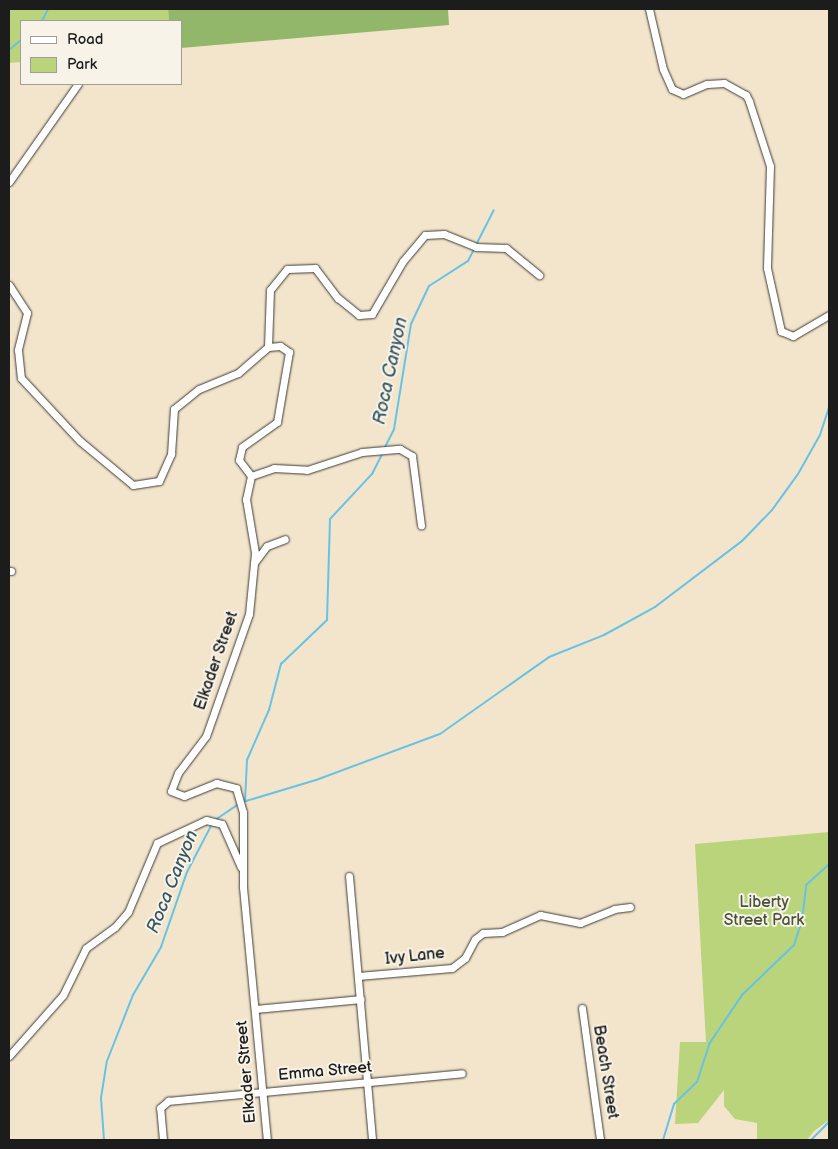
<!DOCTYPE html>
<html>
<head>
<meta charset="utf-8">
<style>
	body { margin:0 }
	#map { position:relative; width:838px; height:1149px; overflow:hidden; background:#f2e5cc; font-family:"Balsamiq Sans",sans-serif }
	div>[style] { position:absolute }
	.green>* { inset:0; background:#b9d47a }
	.forest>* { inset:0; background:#92b66a }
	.stream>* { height:2px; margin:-1px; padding:0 1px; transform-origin:1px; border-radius:1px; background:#67c3e5 }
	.roads { filter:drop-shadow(0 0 1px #3c3a36) drop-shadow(0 0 1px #3c3a36) }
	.minor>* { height:7px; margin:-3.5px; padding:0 3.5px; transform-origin:3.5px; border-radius:3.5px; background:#fff }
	span { translate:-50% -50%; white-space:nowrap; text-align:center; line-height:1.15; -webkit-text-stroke:4px #f7f3e8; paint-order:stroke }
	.street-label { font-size:16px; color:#1c1c1c }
	.park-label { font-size:16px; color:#4b5338 }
	.water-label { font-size:18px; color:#365662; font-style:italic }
	.frame { position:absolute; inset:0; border:10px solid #1c1c1c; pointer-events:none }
	.legend { position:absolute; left:20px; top:20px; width:162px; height:65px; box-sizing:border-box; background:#f7f3e8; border:1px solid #9f9d96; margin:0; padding:6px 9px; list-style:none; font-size:15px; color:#1c1c1c }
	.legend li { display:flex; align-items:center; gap:10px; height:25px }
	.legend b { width:25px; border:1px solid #9f9d96 }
</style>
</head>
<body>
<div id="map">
	<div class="green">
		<i style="clip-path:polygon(9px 9px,168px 9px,169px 21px,21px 21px,21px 62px,9px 63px)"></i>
		<i style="clip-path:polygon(829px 832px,829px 1120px,814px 1131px,807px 1140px,757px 1140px,757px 1123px,735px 1119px,724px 1106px,724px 1090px,698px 1123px,675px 1124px,680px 1042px,706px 1042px,695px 844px)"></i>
	</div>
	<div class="forest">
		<i style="clip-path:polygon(168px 9px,448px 9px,449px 25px,181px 48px,181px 21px,169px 21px)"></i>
	</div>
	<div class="stream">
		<i style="left:42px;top:21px;width:13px;rotate:-63deg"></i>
		<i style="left:9px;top:50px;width:16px;rotate:-40deg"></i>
		<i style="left:476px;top:245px;width:39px;rotate:-63deg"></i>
		<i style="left:385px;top:447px;width:20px;rotate:-63deg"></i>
		<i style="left:394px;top:429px;width:106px;rotate:-80.8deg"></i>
		<i style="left:411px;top:324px;width:42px;rotate:-64.7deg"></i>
		<i style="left:429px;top:286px;width:46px;rotate:-32.7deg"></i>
		<i style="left:468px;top:261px;width:13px;rotate:-63deg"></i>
		<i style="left:246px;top:801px;width:73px;rotate:-16.7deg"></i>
		<i style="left:316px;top:780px;width:132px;rotate:-20.4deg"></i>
		<i style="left:440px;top:734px;width:133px;rotate:-35.2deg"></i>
		<i style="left:549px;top:657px;width:59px;rotate:-21.8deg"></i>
		<i style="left:604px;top:635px;width:58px;rotate:-28.8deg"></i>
		<i style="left:655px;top:607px;width:109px;rotate:-37.2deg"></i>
		<i style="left:742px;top:541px;width:43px;rotate:-45.9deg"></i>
		<i style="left:772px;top:510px;width:44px;rotate:-54.2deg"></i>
		<i style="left:798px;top:474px;width:45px;rotate:-60.6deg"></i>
		<i style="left:820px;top:435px;width:29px;rotate:-72deg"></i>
		<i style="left:242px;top:803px;width:4px;rotate:-34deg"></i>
		<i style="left:245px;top:801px;width:41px;rotate:-87.2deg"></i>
		<i style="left:247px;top:760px;width:55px;rotate:-66.3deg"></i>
		<i style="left:269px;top:710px;width:48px;rotate:-75.4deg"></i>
		<i style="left:281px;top:664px;width:64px;rotate:-43.7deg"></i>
		<i style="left:327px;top:620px;width:101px;rotate:-88.3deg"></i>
		<i style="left:330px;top:519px;width:62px;rotate:-47deg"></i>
		<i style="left:372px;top:474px;width:22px;rotate:-63deg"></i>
		<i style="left:215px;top:820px;width:27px;rotate:-34deg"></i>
		<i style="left:104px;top:1140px;width:42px;rotate:-94.1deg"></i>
		<i style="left:101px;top:1098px;width:37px;rotate:-81deg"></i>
		<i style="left:107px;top:1061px;width:71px;rotate:-68.5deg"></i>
		<i style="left:133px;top:995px;width:56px;rotate:-59.7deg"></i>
		<i style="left:161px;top:947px;width:79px;rotate:-70.9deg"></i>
		<i style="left:187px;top:872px;width:54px;rotate:-62.5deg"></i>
		<i style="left:663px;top:1140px;width:38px;rotate:-73deg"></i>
		<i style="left:674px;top:1104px;width:32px;rotate:-44deg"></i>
		<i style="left:697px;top:1082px;width:40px;rotate:-72deg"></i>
		<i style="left:709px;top:1044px;width:59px;rotate:-56deg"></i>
		<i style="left:742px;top:995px;width:72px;rotate:-43.9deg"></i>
		<i style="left:794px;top:945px;width:26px;rotate:-72deg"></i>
		<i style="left:802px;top:920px;width:35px;rotate:-83deg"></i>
		<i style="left:806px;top:885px;width:31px;rotate:-42deg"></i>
		<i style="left:811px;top:1140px;width:25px;rotate:-45deg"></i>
	</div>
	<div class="roads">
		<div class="minor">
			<i style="left:649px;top:9px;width:62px;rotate:76.9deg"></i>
			<i style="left:663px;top:69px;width:22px;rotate:66deg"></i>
			<i style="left:672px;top:89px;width:12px;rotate:24deg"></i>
			<i style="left:683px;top:94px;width:26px;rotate:-23deg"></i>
			<i style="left:707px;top:84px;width:17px;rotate:-3deg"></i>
			<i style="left:724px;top:83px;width:25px;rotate:29deg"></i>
			<i style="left:746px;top:95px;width:7px;rotate:63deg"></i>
			<i style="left:749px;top:101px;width:68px;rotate:72.1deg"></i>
			<i style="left:770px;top:166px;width:102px;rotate:91.7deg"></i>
			<i style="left:767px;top:268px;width:65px;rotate:77.5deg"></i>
			<i style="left:781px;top:331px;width:13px;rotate:23deg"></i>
			<i style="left:793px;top:336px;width:42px;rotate:-30.3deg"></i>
			<i style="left:9px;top:182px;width:120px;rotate:-54.9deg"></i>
			<i style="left:9px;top:285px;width:33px;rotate:57deg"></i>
			<i style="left:27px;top:313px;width:38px;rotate:104deg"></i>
			<i style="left:18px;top:350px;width:28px;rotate:84deg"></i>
			<i style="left:21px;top:378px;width:86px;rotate:46.9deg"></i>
			<i style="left:80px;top:441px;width:69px;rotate:39.7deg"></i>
			<i style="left:133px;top:485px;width:26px;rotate:-9deg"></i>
			<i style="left:159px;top:481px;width:30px;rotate:-66deg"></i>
			<i style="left:171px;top:454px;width:45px;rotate:-86.2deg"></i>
			<i style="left:174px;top:409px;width:32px;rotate:-39deg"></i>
			<i style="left:199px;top:389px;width:42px;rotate:-22.3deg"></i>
			<i style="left:238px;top:373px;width:40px;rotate:-41deg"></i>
			<i style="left:268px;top:347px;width:12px;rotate:-5deg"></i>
			<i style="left:280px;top:346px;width:11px;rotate:34deg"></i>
			<i style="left:289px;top:352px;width:71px;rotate:99.7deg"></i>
			<i style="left:277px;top:422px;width:43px;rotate:144.5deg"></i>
			<i style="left:242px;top:447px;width:13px;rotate:103deg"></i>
			<i style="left:239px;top:460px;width:20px;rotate:53deg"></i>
			<i style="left:268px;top:347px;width:57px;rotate:-88deg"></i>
			<i style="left:270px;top:290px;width:27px;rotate:-51deg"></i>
			<i style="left:287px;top:269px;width:28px;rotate:-2deg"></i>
			<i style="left:315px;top:268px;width:38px;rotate:53deg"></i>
			<i style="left:338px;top:298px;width:27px;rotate:39deg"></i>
			<i style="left:359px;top:315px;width:13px;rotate:-4deg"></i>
			<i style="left:372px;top:314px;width:61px;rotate:-59.7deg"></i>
			<i style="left:403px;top:261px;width:34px;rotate:-50deg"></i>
			<i style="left:425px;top:235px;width:19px;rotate:-3deg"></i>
			<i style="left:444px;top:234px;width:35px;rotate:22deg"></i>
			<i style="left:476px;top:247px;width:30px;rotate:2deg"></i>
			<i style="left:506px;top:248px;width:43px;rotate:39.3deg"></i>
			<i style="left:251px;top:476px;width:24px;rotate:102deg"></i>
			<i style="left:246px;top:499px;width:55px;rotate:80.5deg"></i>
			<i style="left:255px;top:553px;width:61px;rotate:95.6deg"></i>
			<i style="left:249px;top:614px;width:129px;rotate:109.4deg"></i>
			<i style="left:206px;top:736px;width:46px;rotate:127.1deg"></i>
			<i style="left:178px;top:773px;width:19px;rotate:111deg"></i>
			<i style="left:171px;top:791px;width:14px;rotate:21deg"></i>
			<i style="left:184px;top:796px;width:35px;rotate:-22deg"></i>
			<i style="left:216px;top:783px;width:21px;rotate:14deg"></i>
			<i style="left:236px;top:788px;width:25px;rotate:74deg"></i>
			<i style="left:243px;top:812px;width:75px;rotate:90deg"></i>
			<i style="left:243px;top:887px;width:254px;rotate:84.6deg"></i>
			<i style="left:251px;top:476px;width:24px;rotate:-19deg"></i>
			<i style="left:274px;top:468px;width:33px;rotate:3deg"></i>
			<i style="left:307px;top:470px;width:58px;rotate:-18.1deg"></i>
			<i style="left:362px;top:452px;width:38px;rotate:-5deg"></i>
			<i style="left:400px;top:449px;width:14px;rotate:30deg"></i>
			<i style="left:412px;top:456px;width:70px;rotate:82.6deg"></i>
			<i style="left:254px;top:563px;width:21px;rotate:-53deg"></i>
			<i style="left:267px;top:546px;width:19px;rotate:-21deg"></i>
			<i style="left:9px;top:571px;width:2px"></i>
			<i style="left:349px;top:876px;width:265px;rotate:85deg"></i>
			<i style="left:358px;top:976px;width:94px;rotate:-4.9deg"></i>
			<i style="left:452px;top:968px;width:16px;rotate:-38deg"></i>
			<i style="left:465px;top:958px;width:21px;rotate:-62deg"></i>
			<i style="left:475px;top:939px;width:10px;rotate:-37deg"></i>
			<i style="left:483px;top:933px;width:19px;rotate:-3deg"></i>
			<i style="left:502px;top:932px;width:42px;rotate:-24.1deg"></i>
			<i style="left:540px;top:915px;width:41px;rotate:11.3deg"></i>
			<i style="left:580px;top:923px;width:37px;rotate:-22deg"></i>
			<i style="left:614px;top:909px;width:16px;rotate:-7deg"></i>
			<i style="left:582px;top:1008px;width:133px;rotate:82.2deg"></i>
			<i style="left:256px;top:1009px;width:105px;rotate:-5.4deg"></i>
			<i style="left:9px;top:1056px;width:81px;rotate:-48.5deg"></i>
			<i style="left:63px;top:995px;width:52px;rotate:-63.9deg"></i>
			<i style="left:86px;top:948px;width:36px;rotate:-36deg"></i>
			<i style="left:115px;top:927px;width:20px;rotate:-49deg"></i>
			<i style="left:128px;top:912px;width:75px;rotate:-67.2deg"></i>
			<i style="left:157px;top:843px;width:54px;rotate:-25.1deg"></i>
			<i style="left:206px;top:820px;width:16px;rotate:14deg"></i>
			<i style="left:222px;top:824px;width:47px;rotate:66.2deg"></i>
			<i style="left:163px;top:1140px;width:32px;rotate:-95deg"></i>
			<i style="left:160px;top:1108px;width:11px;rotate:-41deg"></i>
			<i style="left:168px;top:1101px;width:295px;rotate:-5.4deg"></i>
		</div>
	</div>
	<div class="street-label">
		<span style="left:217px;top:661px;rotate:-71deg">Elkader Street</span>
		<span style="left:415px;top:957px;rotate:-6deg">Ivy Lane</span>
		<span style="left:247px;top:1072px;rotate:-95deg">Elkader Street</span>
		<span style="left:325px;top:1072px;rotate:-5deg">Emma Street</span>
		<span style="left:605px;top:1072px;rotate:81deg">Beach Street</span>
	</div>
	<div class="park-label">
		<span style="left:764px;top:912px">Liberty<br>Street Park</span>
	</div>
	<div class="water-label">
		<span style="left:391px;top:371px;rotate:-78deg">Roca Canyon</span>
		<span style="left:173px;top:882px;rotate:-68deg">Roca Canyon</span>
	</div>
	<div class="frame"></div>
	<ul class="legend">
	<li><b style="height:6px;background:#fff"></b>Road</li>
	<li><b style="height:14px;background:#b9d47a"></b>Park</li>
	</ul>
</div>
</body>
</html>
